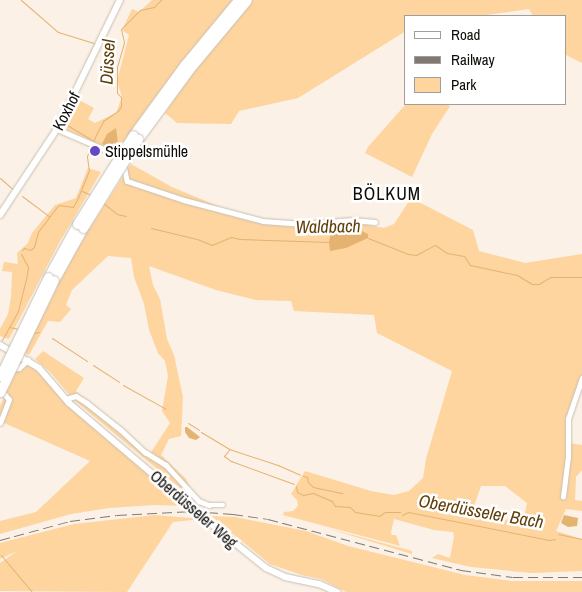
<!DOCTYPE html>
<html>
<head>
<meta charset="utf-8">
<style>
	body { margin:0 }
	#map { position:relative; width:582px; height:592px; overflow:hidden; background:#fbf1e6; font-family:"Archivo Narrow",sans-serif }
	div>[style] { position:absolute }
	.green>* { inset:0; background:#fed49f }
	.water>* { inset:0; background:#e4b371 }
	.stream>* { height:1px; margin:-0.5px; padding:0 0.5px; transform-origin:0.5px; border-radius:0.5px; background:#e4b371 }
	.roads { filter:drop-shadow(0 0 1px #c8c0b4) drop-shadow(0 0 1px #c8c0b4) }
	.street>* { height:4.5px; margin:-2.25px; padding:0 2.25px; transform-origin:2.25px; border-radius:2.25px; background:#fff }
	.secondary>* { height:6px; margin:-3px; padding:0 3px; transform-origin:3px; border-radius:3px; background:#fff }
	.highway>* { height:9px; margin:-4.5px; padding:0 4.5px; transform-origin:4.5px; border-radius:4.5px; background:#fff }
	.rail>* { height:1px; margin-top:-0.5px; transform-origin:0; background:repeating-linear-gradient(90deg,#7f7971 0 10px,transparent 0 15px) }
	.bridges { filter:drop-shadow(0 0 1px #c8c0b4) drop-shadow(0 0 1px #c8c0b4) }
	.secondary-bridge>* { height:6px; margin:-3px; padding:0 3px; transform-origin:3px; border-radius:3px; background:#fff }
	.highway-bridge>* { height:9px; margin:-4.5px; padding:0 4.5px; transform-origin:4.5px; border-radius:4.5px; background:#fff }
	.dots>* { width:14px; height:14px; translate:-50% -50%; box-sizing:border-box; border:2px solid #fff; border-radius:50% }
	span { translate:-50% -50%; white-space:nowrap; text-align:center; line-height:1.15; -webkit-text-stroke:5px #fff; paint-order:stroke }
	.street-label { font-size:16px; color:#0f0c08 }
	.poi-label { font-size:16px; color:#0f0c08 }
	.left { translate:0 -50%; text-align:left }
	.water-label { font-size:18px; color:#603f0a; font-style:italic }
	.neighbourhood-label { font-size:18px; color:#0f0c08; letter-spacing:1px }
	.legend { position:absolute; left:404px; top:15px; width:162px; height:90px; box-sizing:border-box; background:#fff; border:1px solid #9f9e9c; margin:0; padding:6px 9px; list-style:none; font-size:15px; color:#0f0c08 }
	.legend li { display:flex; align-items:center; gap:10px; height:25px }
	.legend b { width:25px; border:1px solid #9f9e9c }
</style>
</head>
<body>
<div id="map">
	<div class="green">
		<i style="clip-path:polygon(152px 0,234px 0,181px 63px,116px 152px,61px 127px,77px 99px,94px 108px,88px 119px,95px 123px,116px 113px,122px 97px,117px 81px,129px 35px,122px 30px,132px 9px,139px 12px)"></i>
		<i style="clip-path:polygon(252px 0,582px 0,582px 63px,566px 55px,566px 16px,533px 16px,529px 9px,479px 16px,406px 16px,406px 31px,298px 98px,239px 111px,231px 124px,177px 123px,165px 113px,194px 70px)"></i>
		<i style="clip-path:polygon(406px 104px,446px 104px,450px 106px,432px 134px,412px 177px,365px 153px,368px 147px)"></i>
		<i style="clip-path:polygon(evenodd,131px 164px,172px 187px,256px 222px,305px 227px,331px 223px,333px 219px,384px 228px,394px 224px,411px 198px,473px 230px,479px 251px,525px 263px,582px 254px,582px 382px,570px 416px,569px 443px,582px 445px,582px 470px,576px 477px,575px 500px,582px 501px,582px 511px,566px 509px,556px 531px,582px 539px,582px 571px,532px 573px,471px 567px,432px 558px,438px 554px,450px 558px,454px 537px,453px 532px,434px 530px,394px 519px,391px 532px,392px 535px,396px 535px,400px 546px,283px 515px,284px 512px,293px 511px,298px 506px,297px 500px,291px 494px,305px 471px,371px 491px,394px 495px,409px 491px,423px 478px,426px 459px,452px 371px,377px 333px,374px 315px,294px 311px,291px 301px,256px 300px,216px 290px,149px 266px,153px 285px,160px 299px,167px 339px,174px 355px,183px 397px,181px 436px,169px 439px,161px 455px,186px 479px,197px 502px,73px 399px,50px 372px,35px 359px,43px 351px,84px 378px,76px 391px,148px 457px,170px 423px,162px 411px,168px 376px,165px 361px,158px 353px,149px 330px,144px 304px,134px 277px,131px 258px,108px 256px,72px 290px,66px 305px,71px 309px,60px 322px,48px 321px,29px 355px,24px 353px,74px 253px,131px 164px,481px 486px,505px 486px,527px 503px,523px 523px,472px 512px,481px 486px)"></i>
		<i style="clip-path:polygon(88px 168px,101px 172px,59px 243px,9px 339px,0 336px,0 329px,8px 314px,11px 297px,12px 272px,2px 271px,4px 262px,18px 264px,17px 253px,28px 243px,32px 233px,55px 205px,76px 198px)"></i>
		<i style="clip-path:polygon(22px 359px,46px 379px,76px 413px,186px 506px,154px 505px,109px 508px,71px 514px,0 534px,0 521px,36px 512px,90px 461px,2px 422px,9px 409px,11px 401px,0 421px,0 406px)"></i>
		<i style="clip-path:polygon(155px 515px,202px 519px,173px 522px,127px 592px,0 591px,0 563px,17px 551px,0 559px,0 543px,74px 524px)"></i>
		<i style="clip-path:polygon(211px 516px,235px 517px,306px 531px,348px 546px,465px 575px,511px 581px,582px 581px,582px 592px,346px 592px,321px 579px,302px 575px,270px 564px)"></i>
		<i style="clip-path:polygon(326px 528px,353px 535px,412px 551px,412px 554px)"></i>
	</div>
	<div class="water">
		<i style="clip-path:polygon(116px 128px,118px 144px,114px 150px,102px 144px,107px 134px)"></i>
		<i style="clip-path:polygon(347px 228px,356px 228px,368px 234px,368px 238px,346px 248px,330px 251px,329px 242px,331px 231px)"></i>
		<i style="clip-path:polygon(185px 427px,187px 427px,200px 437px,196px 440px,189px 438px,185px 432px)"></i>
		<i style="clip-path:polygon(564px 515px,578px 518px,577px 526px,568px 527px,561px 523px)"></i>
	</div>
	<div class="stream">
		<i style="left:21px;top:0;width:49px;rotate:40.9deg"></i>
		<i style="left:58px;top:32px;width:39px;rotate:17deg"></i>
		<i style="left:95px;top:43px;width:65px;rotate:115.4deg"></i>
		<i style="left:67px;top:125px;width:29px;rotate:31deg"></i>
		<i style="left:0;top:178px;width:18px;rotate:41deg"></i>
		<i style="left:82px;top:191px;width:10px;rotate:24deg"></i>
		<i style="left:22px;top:196px;width:34px;rotate:37deg"></i>
		<i style="left:103px;top:203px;width:18px;rotate:38deg"></i>
		<i style="left:117px;top:214px;width:9px;rotate:13deg"></i>
		<i style="left:151px;top:228px;width:47px;rotate:13.4deg"></i>
		<i style="left:197px;top:239px;width:16px;rotate:22deg"></i>
		<i style="left:212px;top:245px;width:21px;rotate:-23deg"></i>
		<i style="left:231px;top:237px;width:9px;rotate:13deg"></i>
		<i style="left:240px;top:239px;width:89px;rotate:1.9deg"></i>
		<i style="left:368px;top:238px;width:43px;rotate:21.8deg"></i>
		<i style="left:408px;top:254px;width:8px;rotate:7deg"></i>
		<i style="left:416px;top:255px;width:21px;rotate:-28deg"></i>
		<i style="left:435px;top:245px;width:14px;rotate:34deg"></i>
		<i style="left:447px;top:253px;width:17px;rotate:10deg"></i>
		<i style="left:464px;top:256px;width:11px;rotate:56deg"></i>
		<i style="left:470px;top:265px;width:48px;rotate:12deg"></i>
		<i style="left:517px;top:275px;width:17px;rotate:31deg"></i>
		<i style="left:532px;top:284px;width:7px"></i>
		<i style="left:539px;top:284px;width:13px;rotate:-32deg"></i>
		<i style="left:550px;top:277px;width:32px"></i>
		<i style="left:22px;top:250px;width:3px;rotate:-45deg"></i>
		<i style="left:24px;top:248px;width:6px;rotate:18deg"></i>
		<i style="left:30px;top:250px;width:5px;rotate:-37deg"></i>
		<i style="left:34px;top:247px;width:16px;rotate:-75deg"></i>
		<i style="left:38px;top:232px;width:30px;rotate:-53deg"></i>
		<i style="left:56px;top:208px;width:4px;rotate:-45deg"></i>
		<i style="left:59px;top:205px;width:14px;rotate:8deg"></i>
		<i style="left:73px;top:207px;width:8px;rotate:-60deg"></i>
		<i style="left:77px;top:200px;width:31px;rotate:-68deg"></i>
		<i style="left:89px;top:171px;width:15px;rotate:-98deg"></i>
		<i style="left:87px;top:156px;width:23px;rotate:-67deg"></i>
		<i style="left:96px;top:135px;width:16px;rotate:-63deg"></i>
		<i style="left:103px;top:121px;width:18px;rotate:-34deg"></i>
		<i style="left:118px;top:111px;width:6px;rotate:-59deg"></i>
		<i style="left:121px;top:106px;width:9px;rotate:-90deg"></i>
		<i style="left:121px;top:97px;width:6px;rotate:-135deg"></i>
		<i style="left:117px;top:93px;width:26px;rotate:-90deg"></i>
		<i style="left:117px;top:67px;width:26px;rotate:-74deg"></i>
		<i style="left:124px;top:42px;width:13px;rotate:-103deg"></i>
		<i style="left:121px;top:29px;width:27px;rotate:-45deg"></i>
		<i style="left:140px;top:10px;width:14px;rotate:-12deg"></i>
		<i style="left:154px;top:7px;width:10px;rotate:-45deg"></i>
		<i style="left:9px;top:327px;width:10px;rotate:11deg"></i>
		<i style="left:33px;top:333px;width:6px;rotate:-9deg"></i>
		<i style="left:52px;top:338px;width:42px;rotate:33.3deg"></i>
		<i style="left:2px;top:340px;width:33px;rotate:-61deg"></i>
		<i style="left:18px;top:311px;width:32px;rotate:-76deg"></i>
		<i style="left:26px;top:280px;width:13px;rotate:-81deg"></i>
		<i style="left:28px;top:267px;width:15px;rotate:-118deg"></i>
		<i style="left:93px;top:365px;width:31px;rotate:33deg"></i>
		<i style="left:123px;top:385px;width:49px;rotate:29.2deg"></i>
		<i style="left:188px;top:423px;width:13px;rotate:32deg"></i>
		<i style="left:201px;top:432px;width:33px;rotate:31deg"></i>
		<i style="left:229px;top:449px;width:52px;rotate:18.1deg"></i>
		<i style="left:278px;top:465px;width:24px;rotate:24deg"></i>
		<i style="left:229px;top:450px;width:8px;rotate:130deg"></i>
		<i style="left:224px;top:456px;width:9px;rotate:36deg"></i>
		<i style="left:231px;top:461px;width:67px;rotate:20.1deg"></i>
		<i style="left:303px;top:476px;width:4px;rotate:14deg"></i>
		<i style="left:307px;top:477px;width:5px;rotate:79deg"></i>
		<i style="left:308px;top:482px;width:7px;rotate:45deg"></i>
		<i style="left:313px;top:487px;width:30px;rotate:12deg"></i>
		<i style="left:296px;top:486px;width:6px;rotate:81deg"></i>
		<i style="left:297px;top:492px;width:7px;rotate:27deg"></i>
		<i style="left:303px;top:495px;width:10px;rotate:-11deg"></i>
		<i style="left:313px;top:493px;width:21px;rotate:23deg"></i>
		<i style="left:332px;top:501px;width:6px;rotate:59deg"></i>
		<i style="left:335px;top:506px;width:15px;rotate:4deg"></i>
		<i style="left:350px;top:507px;width:7px;rotate:45deg"></i>
		<i style="left:355px;top:512px;width:24px;rotate:9deg"></i>
		<i style="left:379px;top:516px;width:7px;rotate:-34deg"></i>
		<i style="left:385px;top:512px;width:15px"></i>
		<i style="left:402px;top:515px;width:7px;rotate:-27deg"></i>
		<i style="left:408px;top:512px;width:145px;rotate:11.2deg"></i>
		<i style="left:550px;top:540px;width:5px;rotate:-11deg"></i>
		<i style="left:558px;top:534px;width:25px;rotate:12deg"></i>
		<i style="left:1px;top:555px;width:48px;rotate:50deg"></i>
	</div>
	<div class="roads">
		<div class="street">
			<i style="left:57px;top:129px;width:53px;rotate:23.2deg"></i>
			<i style="left:106px;top:150px;width:16px;rotate:35deg"></i>
			<i style="left:124px;top:165px;width:16px;rotate:79deg"></i>
			<i style="left:127px;top:181px;width:60px;rotate:18.4deg"></i>
			<i style="left:184px;top:200px;width:82px;rotate:14.9deg"></i>
			<i style="left:263px;top:221px;width:40px;rotate:4.3deg"></i>
			<i style="left:303px;top:224px;width:49px;rotate:-4.7deg"></i>
			<i style="left:352px;top:220px;width:23px;rotate:5deg"></i>
			<i style="left:11px;top:369px;width:8px;rotate:-7deg"></i>
			<i style="left:19px;top:368px;width:12px;rotate:-42deg"></i>
			<i style="left:66px;top:399px;width:10px;rotate:-17deg"></i>
			<i style="left:76px;top:396px;width:13px;rotate:32deg"></i>
			<i style="left:87px;top:403px;width:43px;rotate:38.5deg"></i>
			<i style="left:121px;top:430px;width:33px;rotate:43deg"></i>
			<i style="left:145px;top:452px;width:25px;rotate:32deg"></i>
			<i style="left:166px;top:465px;width:49px;rotate:47.5deg"></i>
			<i style="left:199px;top:501px;width:11px;rotate:22deg"></i>
			<i style="left:209px;top:505px;width:14px"></i>
			<i style="left:0;top:423px;width:25px;rotate:-69deg"></i>
			<i style="left:9px;top:400px;width:13px;rotate:-129deg"></i>
			<i style="left:563px;top:497px;width:39px;rotate:-83deg"></i>
			<i style="left:568px;top:458px;width:39px;rotate:-90deg"></i>
			<i style="left:568px;top:419px;width:43px;rotate:-71.1deg"></i>
		</div>
		<div class="secondary">
			<i style="left:0;top:215px;width:103px;rotate:-56.5deg"></i>
			<i style="left:57px;top:129px;width:144px;rotate:-64deg"></i>
			<i style="left:0;top:345px;width:45px;rotate:30.5deg"></i>
			<i style="left:39px;top:368px;width:46px;rotate:49.4deg"></i>
			<i style="left:69px;top:403px;width:159px;rotate:40.4deg"></i>
			<i style="left:205px;top:519px;width:78px;rotate:38.8deg"></i>
			<i style="left:266px;top:568px;width:21px;rotate:25deg"></i>
			<i style="left:285px;top:577px;width:35px;rotate:12deg"></i>
			<i style="left:319px;top:584px;width:20px;rotate:24deg"></i>
		</div>
		<div class="highway">
			<i style="left:133px;top:135px;width:88px;rotate:-53.8deg"></i>
			<i style="left:185px;top:64px;width:83px;rotate:-50.4deg"></i>
			<i style="left:138px;top:139px;width:89px;rotate:-53.6deg"></i>
			<i style="left:191px;top:67px;width:87px;rotate:-50.1deg"></i>
			<i style="left:48px;top:277px;width:60px;rotate:-61.3deg"></i>
			<i style="left:54px;top:280px;width:60px;rotate:-60.9deg"></i>
		</div>
	</div>
	<div class="rail">
		<i style="left:0;top:540px;width:73px;rotate:-15.2deg"></i>
		<i style="left:70px;top:521px;width:47px;rotate:-7.3deg"></i>
		<i style="left:117px;top:515px;width:76px;rotate:-3deg"></i>
		<i style="left:193px;top:511px;width:40px;rotate:4.3deg"></i>
		<i style="left:233px;top:514px;width:35px;rotate:8deg"></i>
		<i style="left:268px;top:519px;width:200px;rotate:14.8deg"></i>
		<i style="left:461px;top:570px;width:52px;rotate:7.7deg"></i>
		<i style="left:513px;top:577px;width:69px"></i>
	</div>
	<div class="bridges">
		<div class="secondary-bridge">
			<i style="left:190px;top:506px;width:20px;rotate:41deg"></i>
		</div>
		<div class="highway-bridge">
			<i style="left:77px;top:224px;width:105px;rotate:-57.8deg"></i>
			<i style="left:83px;top:228px;width:105px;rotate:-58.3deg"></i>
			<i style="left:0;top:376px;width:110px;rotate:-64.1deg"></i>
			<i style="left:0;top:392px;width:124px;rotate:-64.3deg"></i>
		</div>
	</div>
	<div class="dots">
		<i style="left:95px;top:151px;background:#6449c2"></i>
	</div>
	<div class="street-label">
		<span style="left:66px;top:111px;rotate:-63deg">Koxhof</span>
		<span style="left:194px;top:509px;rotate:41deg">Oberdüsseler Weg</span>
	</div>
	<div class="poi-label">
		<span class="left" style="left:105px;top:151px">Stippelsmühle</span>
	</div>
	<div class="water-label">
		<span style="left:108px;top:62px;rotate:-87deg">Düssel</span>
		<span style="left:328px;top:227px;rotate:-1deg">Waldbach</span>
		<span style="left:481px;top:512px;rotate:10deg">Oberdüsseler Bach</span>
	</div>
	<div class="neighbourhood-label">
		<span style="left:387px;top:194px">BÖLKUM</span>
	</div>
	<ul class="legend">
	<li><b style="height:6px;background:#fff"></b>Road</li>
	<li><b style="height:6px;background:#7f7971"></b>Railway</li>
	<li><b style="height:14px;background:#fed49f"></b>Park</li>
	</ul>
</div>
</body>
</html>
